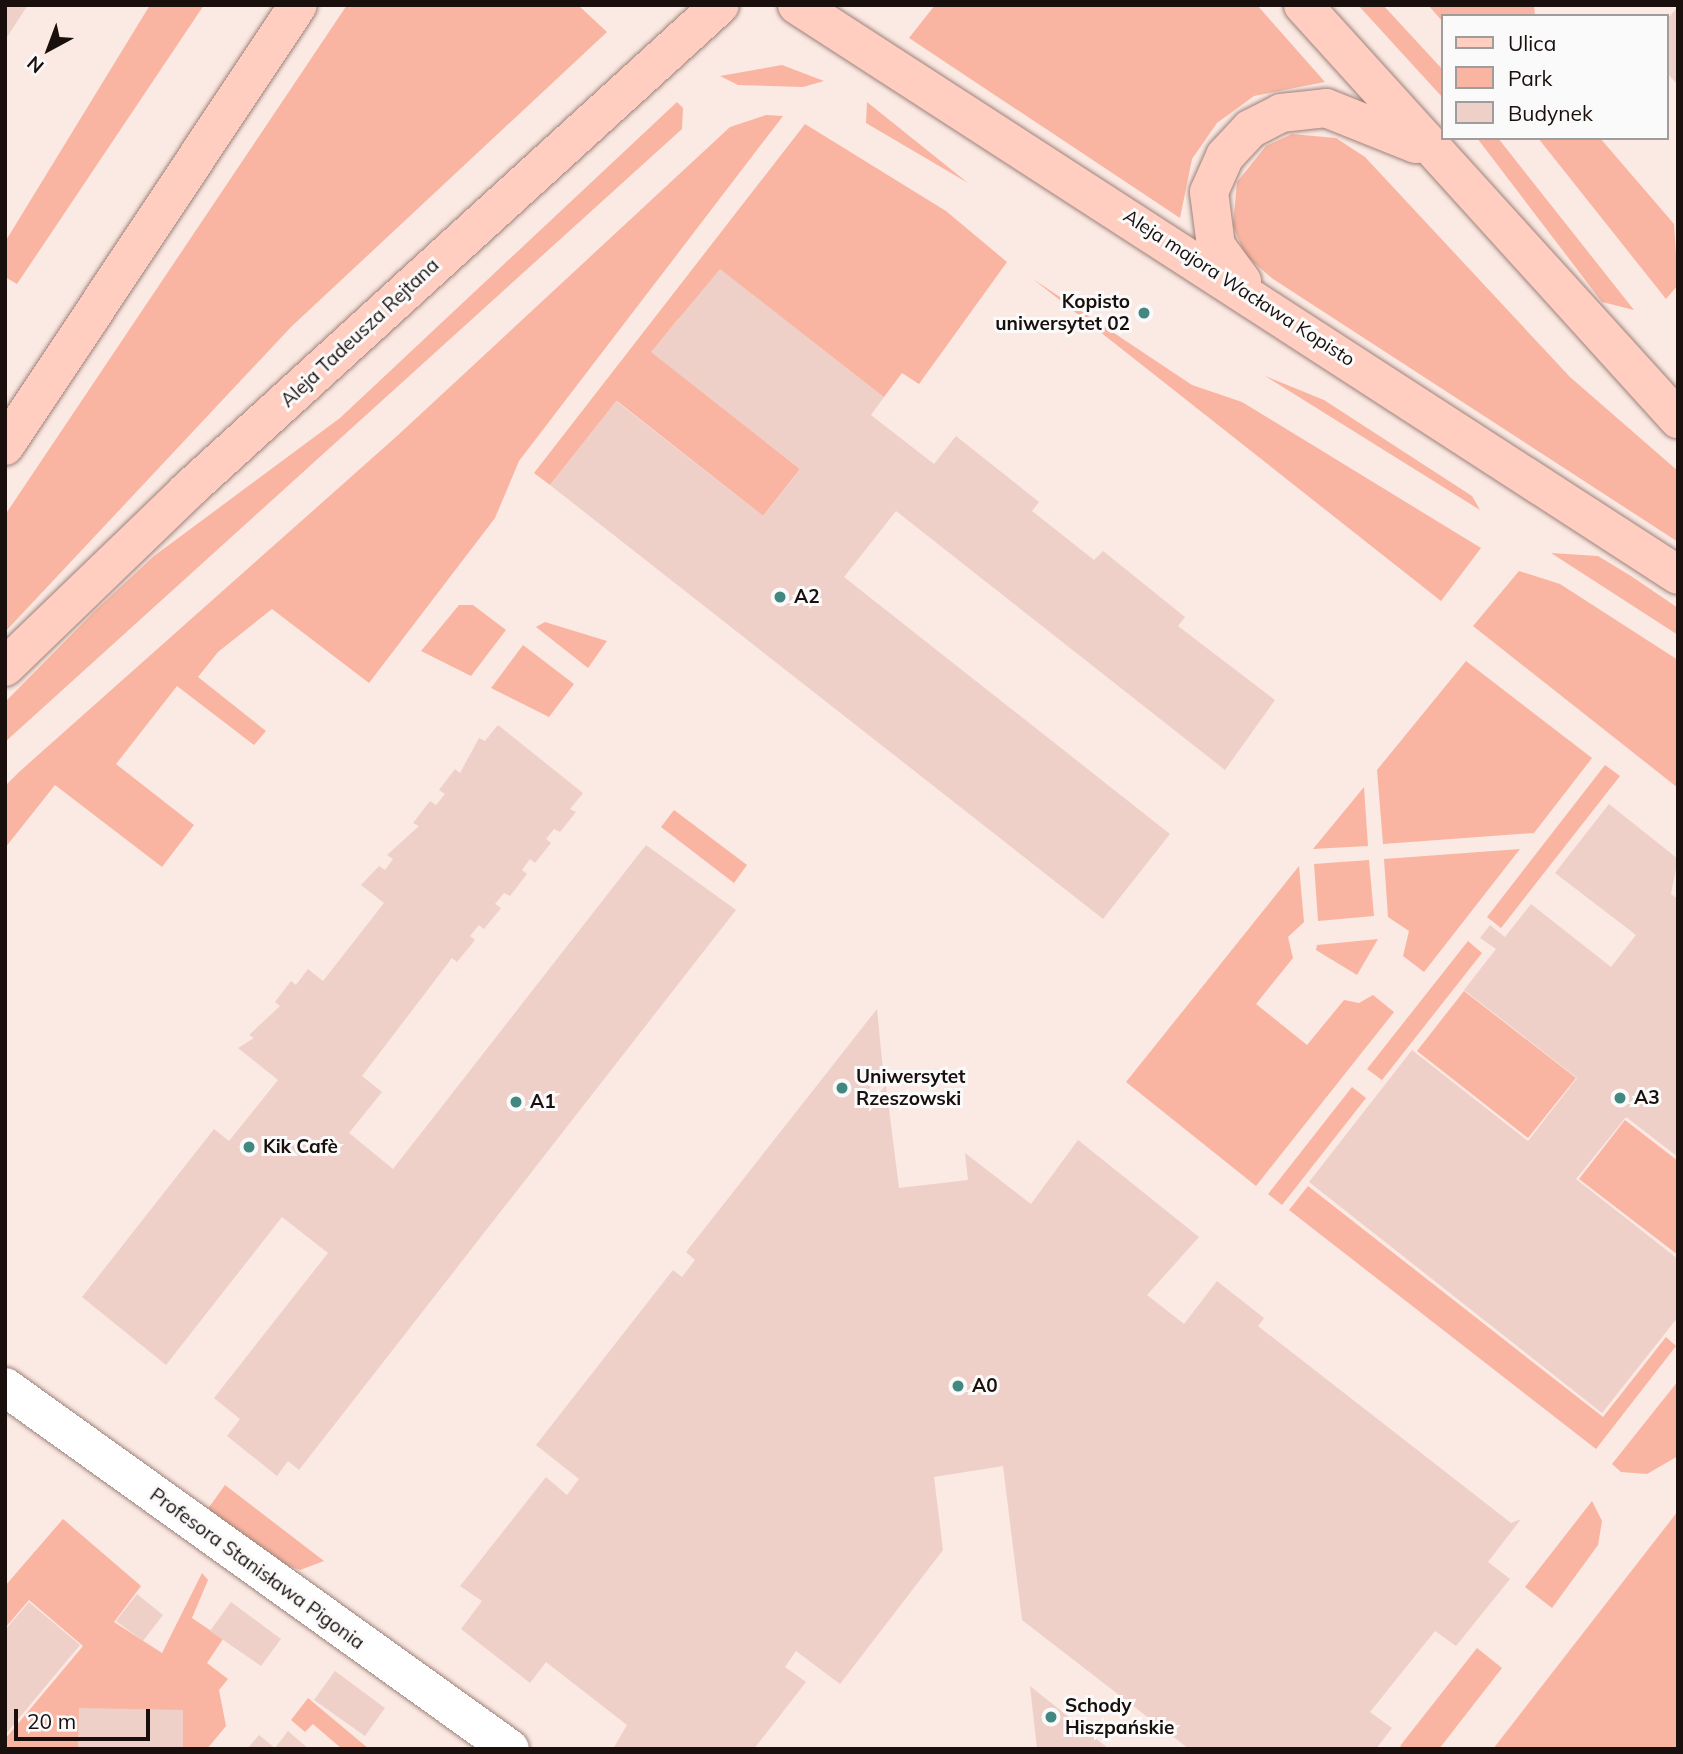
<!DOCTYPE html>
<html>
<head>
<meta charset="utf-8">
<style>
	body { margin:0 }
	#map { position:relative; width:1683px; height:1754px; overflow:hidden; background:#fbe9e3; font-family:Mulish,sans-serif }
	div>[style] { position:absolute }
	.green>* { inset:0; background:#fab5a2 }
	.building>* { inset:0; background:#efd0c8 }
	.roads { filter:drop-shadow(0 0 2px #9c8179) drop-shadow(0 0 2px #9c8179) }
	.minor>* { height:38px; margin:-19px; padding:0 19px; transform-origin:19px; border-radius:19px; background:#fff }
	.major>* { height:38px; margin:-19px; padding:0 19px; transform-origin:19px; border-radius:19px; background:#ffcec1 }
	.dots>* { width:19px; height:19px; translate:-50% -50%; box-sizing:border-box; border:4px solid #fafafa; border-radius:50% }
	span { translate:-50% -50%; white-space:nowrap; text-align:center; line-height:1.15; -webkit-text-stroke:6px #fafafa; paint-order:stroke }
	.street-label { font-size:19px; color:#190f0c }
	.poi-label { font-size:19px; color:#190f0c; font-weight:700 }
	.right { translate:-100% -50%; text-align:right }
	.left { translate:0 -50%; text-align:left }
	.frame { position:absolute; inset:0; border:7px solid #190f0c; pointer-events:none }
	.legend { position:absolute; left:1441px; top:14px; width:228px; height:126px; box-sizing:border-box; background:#fafafa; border:2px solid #a09c9b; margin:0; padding:9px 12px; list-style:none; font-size:21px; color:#190f0c }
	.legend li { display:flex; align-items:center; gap:14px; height:35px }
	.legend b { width:35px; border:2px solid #a09c9b }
	.north { position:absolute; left:14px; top:14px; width:70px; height:70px; -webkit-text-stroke:5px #fafafa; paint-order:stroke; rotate:221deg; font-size:19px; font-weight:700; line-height:28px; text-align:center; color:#190f0c }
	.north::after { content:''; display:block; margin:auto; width:24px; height:32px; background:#190f0c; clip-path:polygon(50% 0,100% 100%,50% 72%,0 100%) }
	.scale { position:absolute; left:14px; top:1709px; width:136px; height:32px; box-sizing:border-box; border:4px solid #190f0c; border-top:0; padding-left:9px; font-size:21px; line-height:24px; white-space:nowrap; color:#190f0c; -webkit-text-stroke:5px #fafafa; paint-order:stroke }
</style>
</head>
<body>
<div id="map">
	<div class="green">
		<i style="clip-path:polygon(150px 5px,204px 5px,17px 284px,5px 277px,5px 242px)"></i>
		<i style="clip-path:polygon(347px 5px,578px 5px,607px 32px,291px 327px,5px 632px,5px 515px)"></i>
		<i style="clip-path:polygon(935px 5px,1257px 5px,1325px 82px,1254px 96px,1217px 123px,1192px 159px,1180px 218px,909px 38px)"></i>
		<i style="clip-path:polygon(1358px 5px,1383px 5px,1443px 70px,1443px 98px)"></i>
		<i style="clip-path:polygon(1428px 5px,1534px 5px,1535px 16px,1443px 16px,1443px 22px)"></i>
		<i style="clip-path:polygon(782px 65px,824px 81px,803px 87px,738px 85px,720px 76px)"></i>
		<i style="clip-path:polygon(677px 102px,683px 108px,682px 129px,5px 742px,5px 702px,97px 609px,154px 556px,340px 418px)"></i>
		<i style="clip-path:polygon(867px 102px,968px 183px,866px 123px)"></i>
		<i style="clip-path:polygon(766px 115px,783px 116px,519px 461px,495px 518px,369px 683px,272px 609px,218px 652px,198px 677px,266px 731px,254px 745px,177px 686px,116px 764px,194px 825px,162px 867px,55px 785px,5px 848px,5px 786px,19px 772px,397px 436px,730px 127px)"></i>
		<i style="clip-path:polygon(805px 124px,946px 211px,1007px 262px,919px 384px,902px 373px,884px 397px,679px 318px,652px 352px,800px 469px,763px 516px,617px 401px,550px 485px,534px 473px)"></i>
		<i style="clip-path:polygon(1292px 134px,1336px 138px,1365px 157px,1570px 377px,1678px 471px,1678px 542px,1273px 279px,1245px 255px,1233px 226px,1237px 182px,1266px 146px)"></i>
		<i style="clip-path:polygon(1477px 138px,1498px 138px,1634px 310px,1602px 302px)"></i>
		<i style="clip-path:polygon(1538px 138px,1600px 138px,1674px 224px,1678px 285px,1666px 299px)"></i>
		<i style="clip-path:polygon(1033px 279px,1192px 385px,1242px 402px,1481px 548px,1441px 601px)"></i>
		<i style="clip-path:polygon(1265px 376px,1324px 400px,1472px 496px,1480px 510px)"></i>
		<i style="clip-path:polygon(1551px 553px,1598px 556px,1631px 576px,1678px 608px,1678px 635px)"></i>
		<i style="clip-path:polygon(1519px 571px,1560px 584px,1678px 660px,1678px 788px,1473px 626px)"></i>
		<i style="clip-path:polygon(459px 605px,473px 605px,506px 630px,471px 676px,421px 651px)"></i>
		<i style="clip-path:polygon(545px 622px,607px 641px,588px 668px,536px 627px)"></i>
		<i style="clip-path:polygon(523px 645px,574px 684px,549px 717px,491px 688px)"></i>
		<i style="clip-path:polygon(1466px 661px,1592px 758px,1534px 833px,1383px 844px,1377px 770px)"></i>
		<i style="clip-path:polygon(1605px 765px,1620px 776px,1501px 928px,1487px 917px)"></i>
		<i style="clip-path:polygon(1364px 787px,1368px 846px,1313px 849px)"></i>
		<i style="clip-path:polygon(674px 810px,747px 865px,734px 883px,661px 827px)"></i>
		<i style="clip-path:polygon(1520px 849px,1424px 972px,1403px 956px,1409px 931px,1388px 917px,1384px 859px)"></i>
		<i style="clip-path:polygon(1369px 860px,1374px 916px,1318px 921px,1314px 864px)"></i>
		<i style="clip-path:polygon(1299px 866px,1304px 922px,1288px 937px,1293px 958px,1256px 1004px,1307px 1045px,1344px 1000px,1359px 1003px,1373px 995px,1394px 1012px,1256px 1186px,1126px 1082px)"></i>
		<i style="clip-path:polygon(1378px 939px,1357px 975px,1316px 950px,1317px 945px)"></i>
		<i style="clip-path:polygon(1468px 941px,1482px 953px,1382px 1080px,1367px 1069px)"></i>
		<i style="clip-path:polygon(1464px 991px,1576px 1078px,1528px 1138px,1417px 1051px)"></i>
		<i style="clip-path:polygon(1352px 1087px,1366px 1098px,1282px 1205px,1268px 1194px)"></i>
		<i style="clip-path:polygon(1625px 1120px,1678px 1161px,1678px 1255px,1579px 1179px)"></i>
		<i style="clip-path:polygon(1308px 1186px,1603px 1417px,1666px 1337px,1676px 1346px,1596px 1449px,1289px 1210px)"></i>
		<i style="clip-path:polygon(1678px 1381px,1678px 1456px,1647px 1474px,1621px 1472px,1612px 1464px)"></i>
		<i style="clip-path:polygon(225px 1485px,324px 1561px,300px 1570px,286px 1565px,207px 1510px)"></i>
		<i style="clip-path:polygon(1592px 1501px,1602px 1521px,1598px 1545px,1552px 1608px,1525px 1587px)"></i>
		<i style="clip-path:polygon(1678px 1511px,1678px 1749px,1493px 1749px)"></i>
		<i style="clip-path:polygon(63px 1519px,141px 1586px,114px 1622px,162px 1653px,202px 1573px,208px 1580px,192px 1618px,223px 1639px,207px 1663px,228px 1679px,219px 1690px,226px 1726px,207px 1749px,5px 1749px,5px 1739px,83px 1646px,29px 1600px,5px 1628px,5px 1586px)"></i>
		<i style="clip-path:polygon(1477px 1648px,1502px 1668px,1439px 1749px,1404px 1749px,1400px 1746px)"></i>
		<i style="clip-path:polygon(308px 1698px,369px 1749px,342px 1749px,313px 1724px,305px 1732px,291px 1720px)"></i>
	</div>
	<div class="building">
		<i style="clip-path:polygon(5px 5px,28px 5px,5px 40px)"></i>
		<i style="clip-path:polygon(1678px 7px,1678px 85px,1667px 73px,1667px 19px)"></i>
		<i style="clip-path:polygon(720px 269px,884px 397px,871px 415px,934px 464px,956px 436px,1039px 502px,1032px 511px,1094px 560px,1103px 551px,1185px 617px,1178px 626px,1275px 700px,1225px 770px,896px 511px,844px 577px,1170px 834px,1103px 919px,550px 485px,616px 401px,763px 516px,800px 469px,651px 352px)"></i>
		<i style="clip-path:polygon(498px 725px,583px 793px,570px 809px,576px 812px,560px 832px,554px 829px,546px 839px,551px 843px,535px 863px,530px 859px,522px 870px,527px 874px,510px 896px,504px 893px,495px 904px,501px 908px,484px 929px,479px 925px,470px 936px,475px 940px,457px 962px,452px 958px,362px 1076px,382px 1092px,349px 1133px,393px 1169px,646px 845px,736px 910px,299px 1470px,288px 1461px,277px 1476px,227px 1436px,240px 1419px,214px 1398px,328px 1253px,282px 1217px,166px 1365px,82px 1297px,214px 1129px,229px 1141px,278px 1080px,238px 1048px,254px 1038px,249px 1035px,280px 1006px,275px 1002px,291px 981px,296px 985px,308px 969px,323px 981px,384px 903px,361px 885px,379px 866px,385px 870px,393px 859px,387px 855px,419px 826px,413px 823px,430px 801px,436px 805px,445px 794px,439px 790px,455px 769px,460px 773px,479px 738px,485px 741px)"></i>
		<i style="clip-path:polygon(1609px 804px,1678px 859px,1671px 894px,1678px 899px,1678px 1157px,1626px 1117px,1576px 1179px,1678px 1259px,1678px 1317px,1602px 1413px,1309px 1182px,1412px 1050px,1528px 1141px,1577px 1078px,1464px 990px,1496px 949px,1480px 938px,1490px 925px,1505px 937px,1531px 904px,1611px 967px,1636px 935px,1555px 873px)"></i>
		<i style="clip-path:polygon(877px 1009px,883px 1070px,866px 1093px,874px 1100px,886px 1085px,899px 1188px,968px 1180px,965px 1153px,1031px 1204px,1078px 1140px,1199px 1237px,1147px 1295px,1184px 1324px,1217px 1281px,1264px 1318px,1258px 1326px,1511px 1523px,1521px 1519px,1488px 1562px,1510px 1579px,1456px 1646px,1435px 1631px,1370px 1712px,1392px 1728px,1376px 1749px,1189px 1749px,1022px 1620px,1003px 1466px,934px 1477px,943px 1550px,840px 1684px,796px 1651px,785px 1667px,806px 1682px,754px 1749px,613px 1749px,627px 1725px,546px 1662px,530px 1683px,461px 1629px,482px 1601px,460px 1586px,546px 1477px,567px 1495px,579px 1479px,536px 1445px,673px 1270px,682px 1277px,695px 1260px,686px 1252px)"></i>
		<i style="clip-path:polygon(137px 1594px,163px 1615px,143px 1641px,116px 1621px)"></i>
		<i style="clip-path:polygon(29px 1602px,80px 1645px,5px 1735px,5px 1630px)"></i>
		<i style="clip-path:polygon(231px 1602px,281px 1639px,261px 1666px,210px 1631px)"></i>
		<i style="clip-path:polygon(335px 1671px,385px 1708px,365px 1736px,314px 1700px)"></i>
		<i style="clip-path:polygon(1030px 1686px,1109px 1749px,1037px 1749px)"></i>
		<i style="clip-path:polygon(79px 1708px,183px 1710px,183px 1749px,78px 1749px)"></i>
		<i style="clip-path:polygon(288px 1731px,309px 1749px,247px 1749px,259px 1735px,275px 1748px)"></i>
	</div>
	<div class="roads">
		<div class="minor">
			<i style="left:5px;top:1387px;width:621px;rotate:35.63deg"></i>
		</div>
		<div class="major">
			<i style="left:797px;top:5px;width:1049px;rotate:32.9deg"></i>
			<i style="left:1303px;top:5px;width:559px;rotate:47.83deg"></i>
			<i style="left:1242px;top:281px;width:44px;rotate:-126.6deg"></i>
			<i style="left:1216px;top:246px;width:54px;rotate:-97.4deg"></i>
			<i style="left:1209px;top:192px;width:39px;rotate:-66deg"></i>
			<i style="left:1225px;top:156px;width:37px;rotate:-47deg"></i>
			<i style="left:1250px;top:129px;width:35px;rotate:-27deg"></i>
			<i style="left:1281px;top:113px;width:45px;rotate:-6.3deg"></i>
			<i style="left:1326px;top:108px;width:97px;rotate:21.8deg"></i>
			<i style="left:5px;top:446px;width:529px;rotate:-56.4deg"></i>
			<i style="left:5px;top:667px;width:253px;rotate:-44deg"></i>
			<i style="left:187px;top:491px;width:721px;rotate:-42.36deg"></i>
		</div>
	</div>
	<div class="dots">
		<i style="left:1144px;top:313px;background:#428881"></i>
		<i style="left:780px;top:597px;background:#428881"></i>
		<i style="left:842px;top:1088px;background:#428881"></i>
		<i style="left:1620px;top:1098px;background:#428881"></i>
		<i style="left:516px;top:1102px;background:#428881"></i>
		<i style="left:249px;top:1147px;background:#428881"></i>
		<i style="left:958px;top:1386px;background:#428881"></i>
		<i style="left:1051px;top:1717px;background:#428881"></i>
	</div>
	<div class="street-label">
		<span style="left:1239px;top:288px;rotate:33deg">Aleja majora Wacława Kopisto</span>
		<span style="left:360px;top:333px;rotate:-43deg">Aleja Tadeusza Rejtana</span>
		<span style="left:257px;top:1569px;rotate:36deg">Profesora Stanisława Pigonia</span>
	</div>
	<div class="poi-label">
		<span class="right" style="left:1130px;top:313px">Kopisto<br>uniwersytet 02</span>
		<span class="left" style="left:794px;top:597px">A2</span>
		<span class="left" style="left:856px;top:1088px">Uniwersytet<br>Rzeszowski</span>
		<span class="left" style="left:1634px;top:1098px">A3</span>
		<span class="left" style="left:530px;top:1102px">A1</span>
		<span class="left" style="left:263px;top:1147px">Kik Cafè</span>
		<span class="left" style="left:972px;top:1386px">A0</span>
		<span class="left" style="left:1065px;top:1717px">Schody<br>Hiszpańskie</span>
	</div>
	<div class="frame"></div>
	<ul class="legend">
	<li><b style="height:9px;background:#ffcec1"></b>Ulica</li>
	<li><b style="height:19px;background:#fab5a2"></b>Park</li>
	<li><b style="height:19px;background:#efd0c8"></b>Budynek</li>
	</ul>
	<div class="north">N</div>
	<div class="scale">20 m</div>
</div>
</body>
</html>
